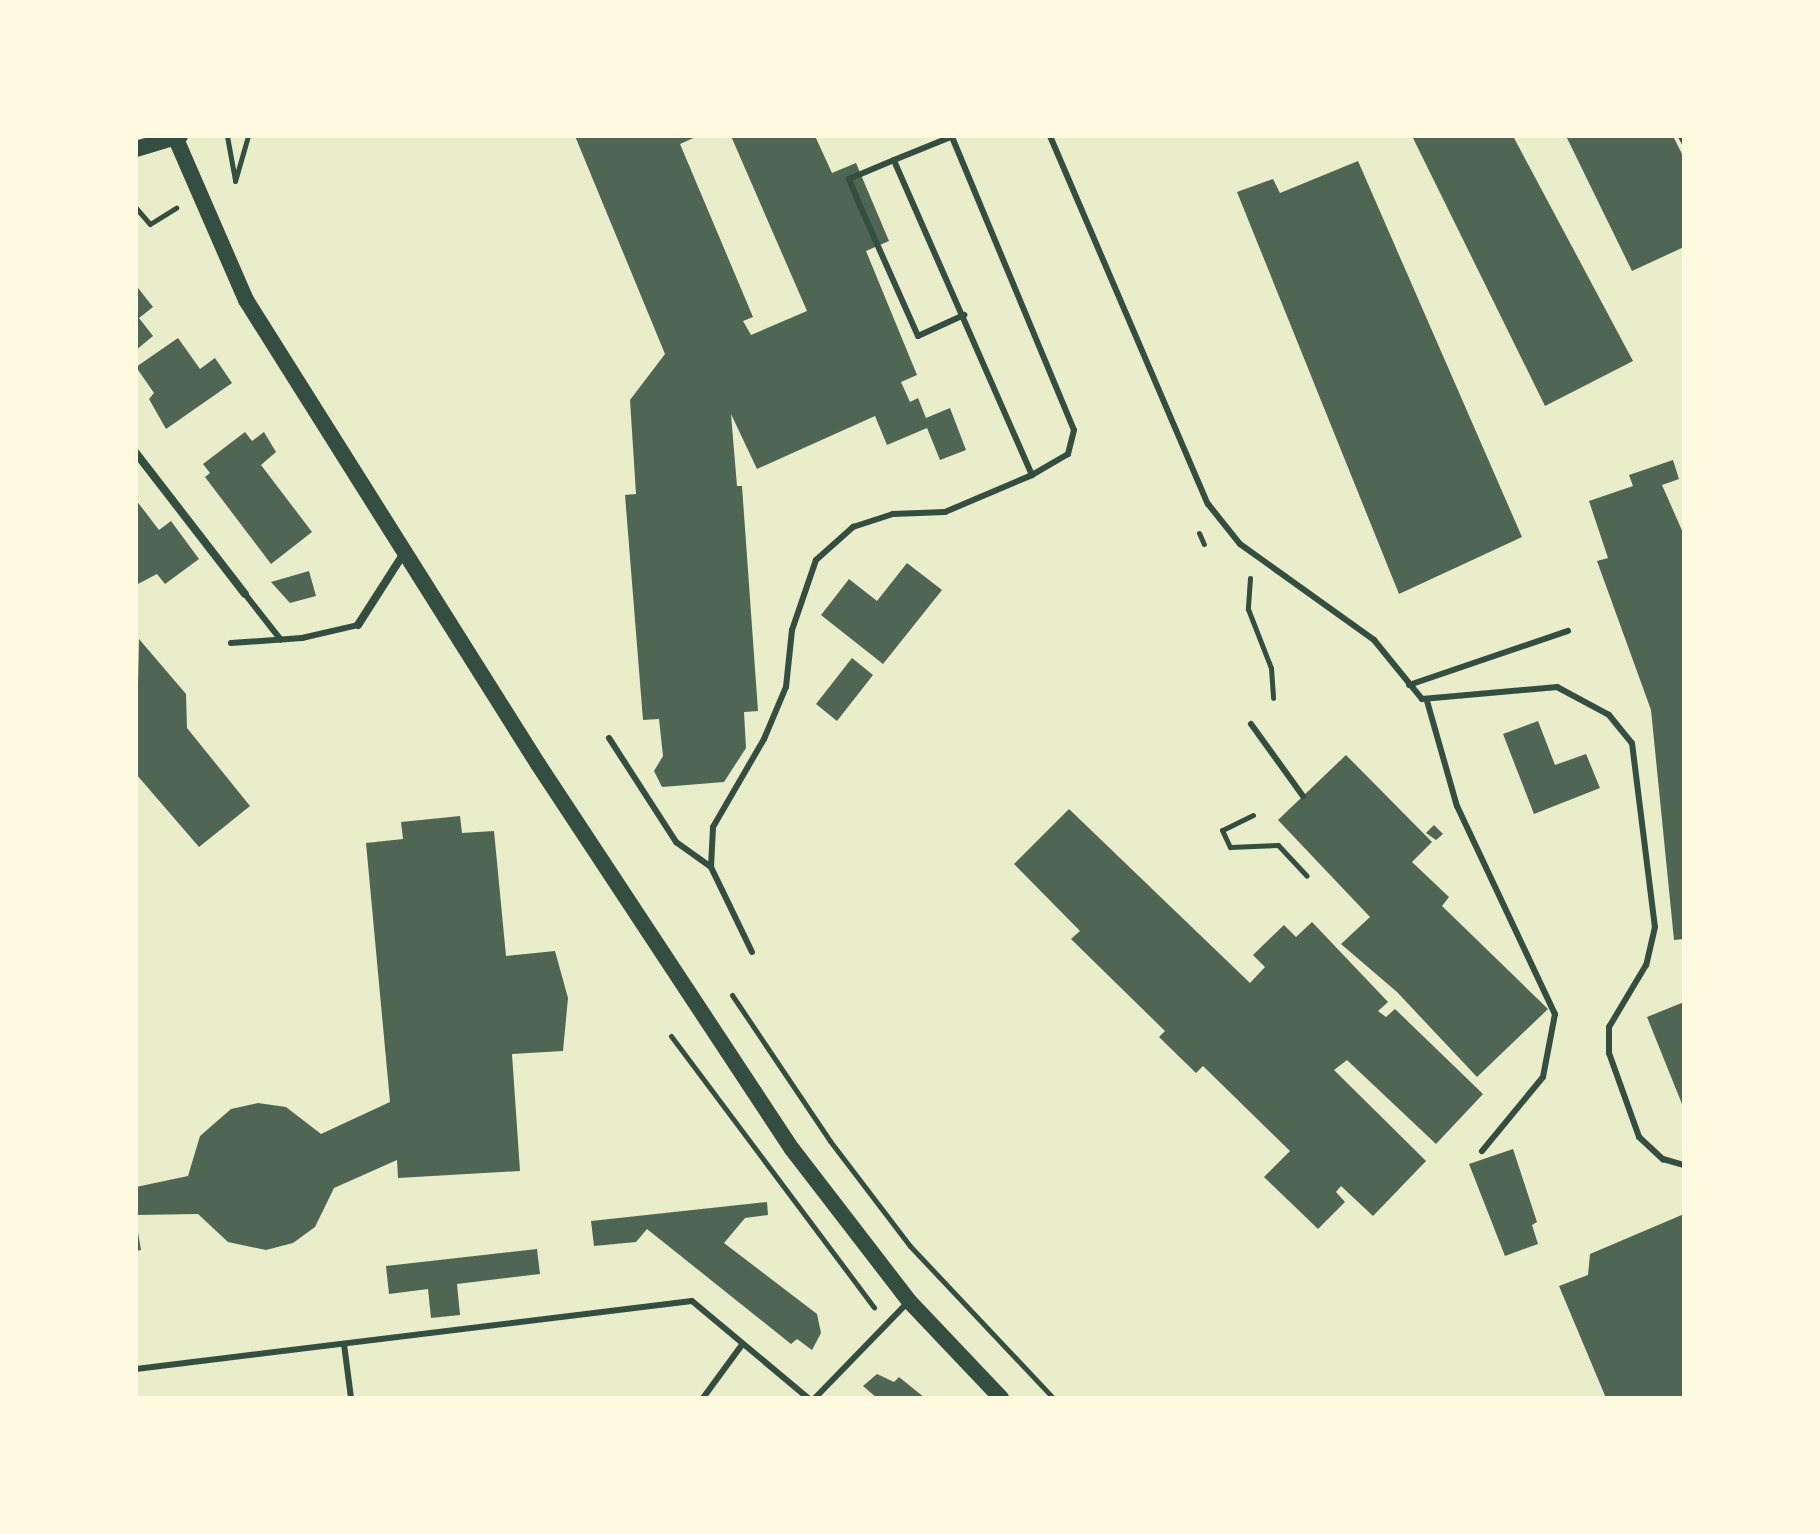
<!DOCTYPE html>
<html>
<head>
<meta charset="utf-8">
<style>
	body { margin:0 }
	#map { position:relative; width:1820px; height:1534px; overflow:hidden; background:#e9edc9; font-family:Poppins,sans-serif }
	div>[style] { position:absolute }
	.building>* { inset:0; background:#4f6655 }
	.path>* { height:5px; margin:-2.5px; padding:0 2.5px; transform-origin:2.5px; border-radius:2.5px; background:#344e41 }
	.service>* { height:6px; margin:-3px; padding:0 3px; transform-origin:3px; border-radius:3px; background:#344e41 }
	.minor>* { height:8px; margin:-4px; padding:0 4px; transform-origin:4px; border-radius:4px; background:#344e41 }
	.secondary>* { height:16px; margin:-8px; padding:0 8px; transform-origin:8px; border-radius:8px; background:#344e41 }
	span { translate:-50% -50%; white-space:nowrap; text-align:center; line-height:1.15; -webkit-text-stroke:6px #fefae0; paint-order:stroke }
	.frame { position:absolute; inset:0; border:138px solid #fefae0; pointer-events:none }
</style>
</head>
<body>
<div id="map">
	<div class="building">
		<i style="clip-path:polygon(575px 136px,698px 136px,680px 144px,753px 317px,743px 321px,751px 335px,807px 311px,731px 136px,815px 136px,832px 173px,856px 163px,889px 241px,866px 251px,917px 375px,901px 382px,910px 402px,918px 398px,926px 418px,950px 408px,966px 450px,940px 460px,927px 428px,887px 445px,875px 416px,757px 469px,731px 414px,737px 486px,742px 486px,758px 711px,744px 712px,746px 748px,724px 782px,662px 787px,654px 771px,663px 756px,659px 719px,643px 720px,625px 495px,636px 494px,630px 400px,665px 354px)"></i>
		<i style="clip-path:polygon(1412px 136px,1513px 136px,1633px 361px,1545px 406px)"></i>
		<i style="clip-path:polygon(1566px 136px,1673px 136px,1684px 158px,1684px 247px,1632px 271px)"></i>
		<i style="clip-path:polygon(1358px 161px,1522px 537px,1399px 594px,1237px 192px,1273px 179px,1280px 193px)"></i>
		<i style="clip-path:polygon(138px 288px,153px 307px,139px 318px,153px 336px,136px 350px)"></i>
		<i style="clip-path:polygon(178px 338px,200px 369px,215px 358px,232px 383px,166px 429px,149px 399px,154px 393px,136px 367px)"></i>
		<i style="clip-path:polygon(245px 432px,252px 441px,264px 432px,276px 452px,261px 465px,312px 532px,271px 564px,205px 477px,210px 473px,203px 464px)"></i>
		<i style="clip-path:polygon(1673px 460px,1679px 479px,1662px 485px,1684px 535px,1684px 939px,1674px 940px,1651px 710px,1597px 561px,1608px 558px,1589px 501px,1633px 486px,1629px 475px)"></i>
		<i style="clip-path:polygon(136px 500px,159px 530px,171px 521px,199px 559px,165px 584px,157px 574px,136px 585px)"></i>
		<i style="clip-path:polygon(907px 563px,942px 590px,883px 664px,821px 615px,849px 579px,877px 601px)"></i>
		<i style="clip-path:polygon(309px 571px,316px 596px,290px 603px,271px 582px)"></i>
		<i style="clip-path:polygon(139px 639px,186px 694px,187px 728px,250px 806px,199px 847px,136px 774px)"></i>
		<i style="clip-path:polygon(852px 658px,873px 675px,837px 721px,816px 704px)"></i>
		<i style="clip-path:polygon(1538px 721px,1555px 765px,1586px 754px,1600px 788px,1534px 814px,1503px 734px)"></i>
		<i style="clip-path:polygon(1346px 755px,1432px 842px,1412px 862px,1449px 897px,1442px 906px,1548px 1009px,1477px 1077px,1397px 992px,1341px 944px,1370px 917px,1278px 820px)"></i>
		<i style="clip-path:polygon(1069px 809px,1250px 983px,1265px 967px,1253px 955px,1284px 925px,1296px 937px,1312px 922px,1388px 1002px,1378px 1011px,1386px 1017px,1395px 1009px,1483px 1094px,1436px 1144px,1347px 1060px,1334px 1070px,1426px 1161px,1373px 1216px,1341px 1186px,1336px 1192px,1345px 1202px,1318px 1229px,1264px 1177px,1290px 1151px,1203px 1066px,1196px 1073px,1159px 1037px,1165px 1031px,1071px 939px,1080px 931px,1014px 864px)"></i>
		<i style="clip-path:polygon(460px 816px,462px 833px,494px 831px,506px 956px,555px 951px,568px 998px,563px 1051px,512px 1054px,520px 1171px,398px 1178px,397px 1160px,334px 1188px,315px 1227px,293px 1243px,266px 1250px,228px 1242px,198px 1214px,136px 1215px,136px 1187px,188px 1176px,200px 1136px,231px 1109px,258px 1103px,286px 1107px,321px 1134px,390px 1102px,366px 843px,403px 839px,401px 822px)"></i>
		<i style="clip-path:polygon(1434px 825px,1443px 834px,1436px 840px,1426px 833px)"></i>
		<i style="clip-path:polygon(1684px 1002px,1684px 1109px,1647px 1017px)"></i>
		<i style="clip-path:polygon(1513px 1149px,1537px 1222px,1532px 1225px,1538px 1244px,1505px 1256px,1469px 1164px)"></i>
		<i style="clip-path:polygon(767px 1202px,768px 1215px,745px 1218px,724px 1243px,817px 1314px,821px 1333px,812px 1350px,797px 1339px,791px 1344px,647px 1229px,636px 1242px,594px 1246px,591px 1221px)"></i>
		<i style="clip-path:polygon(1684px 1214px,1684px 1398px,1606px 1398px,1559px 1286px,1588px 1275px,1590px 1254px)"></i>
		<i style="clip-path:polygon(136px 1221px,141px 1250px,136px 1251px)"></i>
		<i style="clip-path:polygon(537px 1249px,540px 1274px,457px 1284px,460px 1315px,431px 1318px,428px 1289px,389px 1294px,386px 1266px)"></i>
		<i style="clip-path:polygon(877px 1374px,894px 1382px,899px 1377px,925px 1398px,877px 1398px,863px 1386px)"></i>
	</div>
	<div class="path">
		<i style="left:227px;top:136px;width:45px;rotate:79.7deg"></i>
		<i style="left:1680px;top:136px;width:8px;rotate:60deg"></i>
		<i style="left:235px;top:181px;width:47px;rotate:-73.9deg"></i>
		<i style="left:136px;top:208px;width:21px;rotate:49deg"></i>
		<i style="left:150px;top:224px;width:31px;rotate:-32deg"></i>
		<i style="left:1199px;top:533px;width:12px;rotate:66deg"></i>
		<i style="left:1250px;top:578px;width:31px;rotate:94deg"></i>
		<i style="left:1248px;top:609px;width:63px;rotate:68.7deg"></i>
		<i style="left:1271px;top:668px;width:30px;rotate:86deg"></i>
		<i style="left:1253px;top:815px;width:34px;rotate:154deg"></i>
		<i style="left:1222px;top:830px;width:19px;rotate:65deg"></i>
		<i style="left:1230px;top:847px;width:48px;rotate:-2.4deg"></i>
		<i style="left:1278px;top:845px;width:42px;rotate:46.9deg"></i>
		<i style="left:732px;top:995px;width:176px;rotate:56.1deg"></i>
		<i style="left:830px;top:1141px;width:132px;rotate:52.7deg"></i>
		<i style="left:910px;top:1246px;width:209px;rotate:46.7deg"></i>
		<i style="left:671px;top:1036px;width:339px;rotate:53.2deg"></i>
	</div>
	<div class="service">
		<i style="left:1050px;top:136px;width:400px;rotate:66.8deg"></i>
		<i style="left:1208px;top:504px;width:51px;rotate:51.3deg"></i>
		<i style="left:1240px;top:544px;width:165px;rotate:35.6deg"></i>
		<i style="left:1374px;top:640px;width:76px;rotate:50.9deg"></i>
		<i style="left:1422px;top:699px;width:136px;rotate:-5.1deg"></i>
		<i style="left:1557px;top:687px;width:59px;rotate:28.3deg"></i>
		<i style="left:1609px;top:715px;width:36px;rotate:51deg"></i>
		<i style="left:1632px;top:743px;width:185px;rotate:82.9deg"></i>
		<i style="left:1655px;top:927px;width:39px;rotate:103deg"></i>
		<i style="left:1646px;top:965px;width:72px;rotate:120.8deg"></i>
		<i style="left:1609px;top:1027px;width:26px;rotate:90deg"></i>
		<i style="left:1609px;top:1053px;width:89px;rotate:70.3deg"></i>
		<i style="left:1639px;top:1137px;width:33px;rotate:43deg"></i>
		<i style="left:1663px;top:1159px;width:22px;rotate:16deg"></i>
		<i style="left:952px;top:137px;width:317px;rotate:67.4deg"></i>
		<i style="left:1074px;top:430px;width:25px;rotate:104deg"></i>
		<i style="left:1068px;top:454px;width:42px;rotate:149.7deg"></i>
		<i style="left:1032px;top:475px;width:344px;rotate:-113.7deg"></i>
		<i style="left:894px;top:160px;width:64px;rotate:-22.1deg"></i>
		<i style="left:894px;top:160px;width:49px;rotate:157.1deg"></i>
		<i style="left:849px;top:179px;width:31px;rotate:68deg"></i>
		<i style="left:861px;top:208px;width:140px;rotate:66deg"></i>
		<i style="left:918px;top:336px;width:51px;rotate:-24.5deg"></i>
		<i style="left:245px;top:594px;width:58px;rotate:52deg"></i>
		<i style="left:231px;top:643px;width:71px;rotate:-4deg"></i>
		<i style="left:302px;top:638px;width:57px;rotate:-13.1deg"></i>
		<i style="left:1409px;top:685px;width:168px;rotate:-18.8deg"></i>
		<i style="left:1427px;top:701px;width:109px;rotate:74.1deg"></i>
		<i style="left:1457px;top:806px;width:230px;rotate:64.8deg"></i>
		<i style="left:1555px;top:1014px;width:64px;rotate:100.8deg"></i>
		<i style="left:1543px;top:1077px;width:96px;rotate:129.5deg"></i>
		<i style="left:1251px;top:724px;width:89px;rotate:54.2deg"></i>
		<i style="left:609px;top:738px;width:124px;rotate:57.2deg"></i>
		<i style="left:676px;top:842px;width:43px;rotate:35.5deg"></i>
		<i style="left:752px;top:952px;width:94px;rotate:-115.8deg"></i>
		<i style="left:711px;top:867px;width:40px;rotate:-87.1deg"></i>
		<i style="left:713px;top:827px;width:102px;rotate:-59.9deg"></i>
		<i style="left:764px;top:739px;width:56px;rotate:-67.1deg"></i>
		<i style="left:786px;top:687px;width:57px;rotate:-84deg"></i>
		<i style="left:792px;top:630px;width:74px;rotate:-71.1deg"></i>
		<i style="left:816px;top:560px;width:50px;rotate:-41.7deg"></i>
		<i style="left:853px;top:527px;width:42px;rotate:-18deg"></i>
		<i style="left:893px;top:514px;width:52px;rotate:-2.2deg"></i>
		<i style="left:945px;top:512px;width:95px;rotate:-23deg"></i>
		<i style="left:344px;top:1344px;width:54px;rotate:82.6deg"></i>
		<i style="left:136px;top:1369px;width:560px;rotate:-6.97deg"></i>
		<i style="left:692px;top:1301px;width:151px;rotate:39.9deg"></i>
		<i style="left:703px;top:1398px;width:64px;rotate:-53.8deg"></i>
		<i style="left:815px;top:1398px;width:135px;rotate:-45.9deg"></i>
	</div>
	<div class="minor">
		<i style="left:136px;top:453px;width:178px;rotate:52.3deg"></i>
		<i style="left:358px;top:625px;width:85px;rotate:-57.4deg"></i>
	</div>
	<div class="secondary">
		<i style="left:176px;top:139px;width:176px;rotate:66.5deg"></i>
		<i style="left:246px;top:300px;width:548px;rotate:57.82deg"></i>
		<i style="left:538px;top:764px;width:461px;rotate:56.6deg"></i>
		<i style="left:792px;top:1149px;width:192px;rotate:52.4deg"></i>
		<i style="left:909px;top:1301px;width:134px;rotate:46.5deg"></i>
		<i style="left:136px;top:149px;width:46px;rotate:-16.5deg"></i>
	</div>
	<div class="frame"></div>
</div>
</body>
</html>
